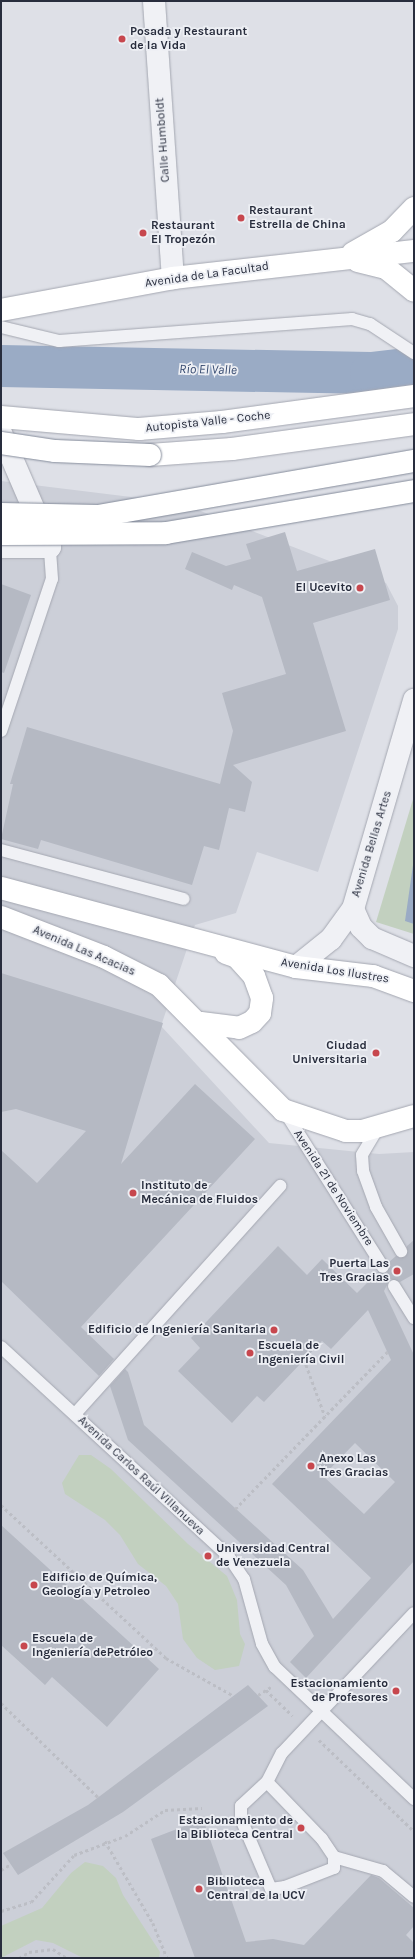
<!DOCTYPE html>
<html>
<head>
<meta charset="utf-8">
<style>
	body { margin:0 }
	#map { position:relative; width:415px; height:1959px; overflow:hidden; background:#dee0e7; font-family:Karla,sans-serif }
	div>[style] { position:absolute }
	.built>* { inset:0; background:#cccfd8 }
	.green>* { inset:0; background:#c2d0bf }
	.water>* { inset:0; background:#9aabc5 }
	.river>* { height:42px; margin:-21px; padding:0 21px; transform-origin:21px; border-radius:21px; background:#9aabc5 }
	.building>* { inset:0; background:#b5b9c3 }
	.path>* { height:2.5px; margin-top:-1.25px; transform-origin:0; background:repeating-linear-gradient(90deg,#bcbec5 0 3px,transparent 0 6px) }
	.roads { filter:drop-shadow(0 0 1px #a4a7b1) drop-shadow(0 0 1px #a4a7b1) }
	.lane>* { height:12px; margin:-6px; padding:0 6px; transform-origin:6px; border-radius:6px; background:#f0f1f5 }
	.street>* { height:22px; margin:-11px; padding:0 11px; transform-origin:11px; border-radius:11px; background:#f0f1f5 }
	.secondary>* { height:22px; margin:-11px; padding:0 11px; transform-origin:11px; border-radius:11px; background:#fff }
	.highway>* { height:22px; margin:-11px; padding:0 11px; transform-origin:11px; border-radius:11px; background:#fff }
	.bridges { filter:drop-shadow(0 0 1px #868d9c) drop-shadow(0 0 1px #868d9c) }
	.highway-bridge>* { height:22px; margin:-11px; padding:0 11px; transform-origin:11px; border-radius:11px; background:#fff }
	.dots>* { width:11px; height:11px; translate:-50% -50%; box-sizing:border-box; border:2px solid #edeff4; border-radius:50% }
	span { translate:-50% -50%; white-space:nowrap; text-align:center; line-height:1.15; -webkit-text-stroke:3.5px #edeff4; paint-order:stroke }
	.poi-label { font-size:12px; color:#282d3d; font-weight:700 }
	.left { translate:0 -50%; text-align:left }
	.right { translate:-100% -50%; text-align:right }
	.street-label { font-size:12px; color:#282d3d }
	.water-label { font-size:13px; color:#34486e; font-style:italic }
	.frame { position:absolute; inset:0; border:2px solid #282d3d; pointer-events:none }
</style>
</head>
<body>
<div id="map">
	<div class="built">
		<i style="clip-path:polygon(1px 481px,180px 503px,386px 583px,398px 606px,398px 629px,318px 872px,257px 852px,236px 913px,195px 925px,161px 1026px,269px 1143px,379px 1154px,414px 1152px,414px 1958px,1px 1958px)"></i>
	</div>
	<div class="green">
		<i style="clip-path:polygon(414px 796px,414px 934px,376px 922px)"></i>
		<i style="clip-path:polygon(79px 1455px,91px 1455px,111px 1469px,188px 1544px,227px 1576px,237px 1600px,240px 1634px,245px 1644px,239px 1666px,215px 1670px,197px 1658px,183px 1639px,178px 1604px,166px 1586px,138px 1564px,120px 1535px,105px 1520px,65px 1494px,62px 1483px)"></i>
		<i style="clip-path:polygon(85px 1862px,103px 1866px,116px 1878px,123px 1895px,160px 1952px,159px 1958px,83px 1958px,53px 1943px,36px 1940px,1px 1958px,1px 1926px,42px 1908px,71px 1873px)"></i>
	</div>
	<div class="water">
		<i style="clip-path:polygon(414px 858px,414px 924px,405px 921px)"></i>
	</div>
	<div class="river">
		<i style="left:1px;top:366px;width:370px;rotate:1.1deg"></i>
		<i style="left:371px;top:373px;width:43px;rotate:-6.6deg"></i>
	</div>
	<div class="building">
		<i style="clip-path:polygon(285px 532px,297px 571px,375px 549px,390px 600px,313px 623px,346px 731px,233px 765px,252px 782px,245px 812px,229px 808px,219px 850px,204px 846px,192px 885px,41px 840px,38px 849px,1px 839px,13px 784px,10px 784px,27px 727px,220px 784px,233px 731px,222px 693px,286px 674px,262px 597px,234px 585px,232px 590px,185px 569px,192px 552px,226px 566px,251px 559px,246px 544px)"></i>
		<i style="clip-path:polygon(1px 584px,31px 595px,4px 673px,1px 672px)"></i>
		<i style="clip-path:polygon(1px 973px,163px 1023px,121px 1164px,195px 1084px,255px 1139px,81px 1327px,114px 1359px,99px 1376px,1px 1281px,1px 1150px,37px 1183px,86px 1131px,16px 1109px,1px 1112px)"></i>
		<i style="clip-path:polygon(evenodd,414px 1240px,414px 1274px,400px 1282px,390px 1279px,384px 1291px,414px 1355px,414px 1561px,306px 1678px,290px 1662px,314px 1636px,286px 1585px,128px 1440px,110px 1386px,125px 1369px,128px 1372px,144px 1425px,303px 1570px,333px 1619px,371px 1578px,272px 1484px,391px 1360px,368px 1310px,331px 1349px,322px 1341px,264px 1402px,257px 1396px,232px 1423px,178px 1371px,200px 1348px,191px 1338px,278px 1246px,307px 1275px,322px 1259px,357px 1293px,378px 1272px,387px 1273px,389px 1262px,396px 1256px,405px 1257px,407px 1246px,414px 1240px,355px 1443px,395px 1482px,364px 1514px,323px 1476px,355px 1443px)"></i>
		<i style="clip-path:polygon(1px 1525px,159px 1669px,107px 1727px,52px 1677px,45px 1685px,1px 1645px)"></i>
		<i style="clip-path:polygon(248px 1685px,268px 1706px,123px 1812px,18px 1875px,3px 1853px,88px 1805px)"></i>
		<i style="clip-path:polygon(203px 1819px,246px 1942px,273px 1939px,304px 1945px,371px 1875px,379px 1878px,414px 1908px,414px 1926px,406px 1935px,414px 1943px,414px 1958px,195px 1958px,151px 1839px)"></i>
	</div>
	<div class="path">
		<i style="left:304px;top:1359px;width:61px;rotate:69.8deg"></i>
		<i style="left:1px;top:1505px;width:225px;rotate:42.8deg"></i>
		<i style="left:166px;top:1658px;width:78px;rotate:29.2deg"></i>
		<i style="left:235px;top:1509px;width:219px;rotate:-45.9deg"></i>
		<i style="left:266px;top:1690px;width:37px;rotate:44deg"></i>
		<i style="left:258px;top:1695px;width:15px;rotate:-32deg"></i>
		<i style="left:1px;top:1703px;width:135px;rotate:44.1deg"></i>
		<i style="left:319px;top:1740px;width:132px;rotate:43.8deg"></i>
		<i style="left:105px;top:1841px;width:95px;rotate:59.7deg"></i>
		<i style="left:153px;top:1923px;width:38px;rotate:68deg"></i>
		<i style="left:1px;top:1870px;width:12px;rotate:-31deg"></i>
		<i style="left:1px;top:1911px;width:31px;rotate:-17deg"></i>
		<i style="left:31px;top:1902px;width:64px;rotate:-47.5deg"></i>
		<i style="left:74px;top:1855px;width:54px;rotate:-20.4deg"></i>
		<i style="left:125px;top:1836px;width:48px;rotate:-33deg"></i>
		<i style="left:165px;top:1810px;width:37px;rotate:-3deg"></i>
		<i style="left:19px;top:1958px;width:12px;rotate:-31deg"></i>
		<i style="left:29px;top:1952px;width:24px;rotate:-7deg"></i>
		<i style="left:53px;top:1949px;width:17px;rotate:33deg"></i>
	</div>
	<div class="roads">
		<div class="lane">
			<i style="left:1px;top:327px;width:60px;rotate:13.6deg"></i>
			<i style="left:59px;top:341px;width:294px;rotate:-4.3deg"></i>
			<i style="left:352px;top:319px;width:19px;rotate:16deg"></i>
			<i style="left:370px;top:324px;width:53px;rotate:33.4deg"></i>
			<i style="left:1px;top:731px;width:160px;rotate:-71.5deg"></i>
			<i style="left:52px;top:579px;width:32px;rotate:-94deg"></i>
			<i style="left:1px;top:850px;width:189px;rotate:15deg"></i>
			<i style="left:285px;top:1112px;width:183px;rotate:57.7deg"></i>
			<i style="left:378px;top:1128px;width:31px;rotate:121deg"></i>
			<i style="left:362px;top:1155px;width:16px;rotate:86deg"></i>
			<i style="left:363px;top:1171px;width:38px;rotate:70deg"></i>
			<i style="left:376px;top:1207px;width:51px;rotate:60.4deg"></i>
			<i style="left:394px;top:1286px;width:38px;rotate:58deg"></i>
			<i style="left:1px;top:1347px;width:310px;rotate:42.6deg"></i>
			<i style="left:229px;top:1557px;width:27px;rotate:56deg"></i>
			<i style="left:244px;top:1579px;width:67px;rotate:74.5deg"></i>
			<i style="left:262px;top:1644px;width:26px;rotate:61deg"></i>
			<i style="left:275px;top:1667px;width:192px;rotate:43.5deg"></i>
			<i style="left:75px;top:1414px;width:307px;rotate:-48deg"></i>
			<i style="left:267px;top:1782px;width:79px;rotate:46deg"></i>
			<i style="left:322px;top:1839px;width:22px;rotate:56deg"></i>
			<i style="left:334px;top:1857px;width:11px;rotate:90deg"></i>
			<i style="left:334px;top:1868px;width:53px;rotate:158.8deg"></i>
			<i style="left:285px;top:1887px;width:14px;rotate:172deg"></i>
			<i style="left:271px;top:1889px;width:76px;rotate:-113.2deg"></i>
			<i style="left:241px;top:1819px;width:13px;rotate:-90deg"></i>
			<i style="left:241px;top:1806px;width:35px;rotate:-43deg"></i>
			<i style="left:267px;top:1782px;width:33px;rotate:-63deg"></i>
			<i style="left:282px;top:1753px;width:192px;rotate:-46.7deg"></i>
			<i style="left:334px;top:1857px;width:51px;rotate:15.9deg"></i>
			<i style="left:383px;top:1871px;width:40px;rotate:40deg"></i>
		</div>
		<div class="street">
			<i style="left:154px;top:1px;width:278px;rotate:86.1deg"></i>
			<i style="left:1px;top:433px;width:124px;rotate:66.7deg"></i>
			<i style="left:50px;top:547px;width:49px;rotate:180deg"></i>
			<i style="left:353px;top:909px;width:20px;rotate:66deg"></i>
			<i style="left:361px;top:927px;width:16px;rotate:45deg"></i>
			<i style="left:372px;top:938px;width:46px;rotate:23.2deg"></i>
			<i style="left:296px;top:967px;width:45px;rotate:-38.7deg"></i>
			<i style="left:331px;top:939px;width:37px;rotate:-54deg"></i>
			<i style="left:353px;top:909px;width:218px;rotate:-73.7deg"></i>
		</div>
		<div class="secondary">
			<i style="left:353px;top:253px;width:45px;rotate:-29.4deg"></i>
			<i style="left:392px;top:231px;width:32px;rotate:-46deg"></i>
			<i style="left:358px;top:261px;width:29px;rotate:14deg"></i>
			<i style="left:386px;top:268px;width:36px;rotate:39deg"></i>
			<i style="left:1px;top:310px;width:175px;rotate:-10.5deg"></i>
			<i style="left:173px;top:278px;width:243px;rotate:-6.4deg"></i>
			<i style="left:1px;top:888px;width:305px;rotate:15deg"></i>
			<i style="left:296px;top:967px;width:78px;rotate:6.7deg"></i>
			<i style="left:373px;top:976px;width:44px;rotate:20.1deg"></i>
			<i style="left:1px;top:917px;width:110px;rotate:21.2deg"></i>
			<i style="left:104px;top:957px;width:62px;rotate:27deg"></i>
			<i style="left:159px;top:985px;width:176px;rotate:45.2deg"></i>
			<i style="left:283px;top:1110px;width:66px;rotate:18.4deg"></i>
			<i style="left:346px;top:1131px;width:16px"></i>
			<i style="left:362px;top:1131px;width:54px;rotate:-16.1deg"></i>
			<i style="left:201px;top:1023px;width:38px;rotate:7deg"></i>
			<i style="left:239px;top:1028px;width:14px;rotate:-25deg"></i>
			<i style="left:252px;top:1022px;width:12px;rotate:-48deg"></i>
			<i style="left:260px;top:1013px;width:15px;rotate:-82deg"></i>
			<i style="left:262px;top:998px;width:23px;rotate:-110deg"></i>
			<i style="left:254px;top:976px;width:25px;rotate:-132deg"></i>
			<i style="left:237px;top:957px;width:12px;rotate:-160deg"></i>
		</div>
		<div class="highway">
			<i style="left:1px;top:417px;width:139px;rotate:5deg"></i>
			<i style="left:139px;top:429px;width:83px;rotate:-4.8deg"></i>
			<i style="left:222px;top:422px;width:194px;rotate:-7.7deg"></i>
			<i style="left:150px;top:455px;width:82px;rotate:-4.2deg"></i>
			<i style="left:232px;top:449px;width:184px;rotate:-7.8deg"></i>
		</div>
	</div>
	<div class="bridges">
		<div class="highway-bridge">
			<i style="left:1px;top:443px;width:55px;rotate:8.4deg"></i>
			<i style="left:55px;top:451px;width:95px;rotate:2.4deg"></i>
			<i style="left:1px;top:514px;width:97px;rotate:1.2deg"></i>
			<i style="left:98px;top:516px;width:321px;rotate:-9.9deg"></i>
			<i style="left:1px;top:534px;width:165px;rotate:-0.3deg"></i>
			<i style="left:166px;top:533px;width:252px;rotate:-9.6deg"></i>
		</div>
	</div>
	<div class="dots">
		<i style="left:122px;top:39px;background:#c7474e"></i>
		<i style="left:241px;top:218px;background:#c7474e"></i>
		<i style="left:143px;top:233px;background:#c7474e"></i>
		<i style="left:360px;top:588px;background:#c7474e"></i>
		<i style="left:376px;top:1053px;background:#c7474e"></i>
		<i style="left:133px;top:1193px;background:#c7474e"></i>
		<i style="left:397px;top:1271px;background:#c7474e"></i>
		<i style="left:274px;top:1330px;background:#c7474e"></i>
		<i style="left:250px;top:1353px;background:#c7474e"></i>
		<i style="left:311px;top:1466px;background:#c7474e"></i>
		<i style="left:208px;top:1556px;background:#c7474e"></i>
		<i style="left:34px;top:1585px;background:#c7474e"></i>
		<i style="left:24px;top:1646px;background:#c7474e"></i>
		<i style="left:396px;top:1691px;background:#c7474e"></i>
		<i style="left:301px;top:1828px;background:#c7474e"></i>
		<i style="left:199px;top:1889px;background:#c7474e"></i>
	</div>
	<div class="poi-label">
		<span class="left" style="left:130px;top:39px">Posada y Restaurant<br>de la Vida</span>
		<span class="left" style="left:249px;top:218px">Restaurant<br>Estrella de China</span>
		<span class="left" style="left:151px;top:233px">Restaurant<br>El Tropezón</span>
		<span class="right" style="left:352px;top:588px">El Ucevito</span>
		<span class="right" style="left:367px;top:1053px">Ciudad<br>Universitaria</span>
		<span class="left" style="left:141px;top:1193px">Instituto de<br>Mecánica de Fluidos</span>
		<span class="right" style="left:389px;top:1271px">Puerta Las<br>Tres Gracias</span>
		<span class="right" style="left:266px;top:1330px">Edificio de Ingeniería Sanitaria</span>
		<span class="left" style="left:258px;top:1353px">Escuela de<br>Ingeniería Civil</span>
		<span class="left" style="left:319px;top:1466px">Anexo Las<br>Tres Gracias</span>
		<span class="left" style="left:216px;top:1556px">Universidad Central<br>de Venezuela</span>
		<span class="left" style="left:42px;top:1585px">Edificio de Química,<br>Geología y Petroleo</span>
		<span class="left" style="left:32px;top:1646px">Escuela de<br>Ingeniería dePetróleo</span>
		<span class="right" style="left:388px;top:1691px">Estacionamiento<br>de Profesores</span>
		<span class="right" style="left:293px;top:1828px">Estacionamiento de<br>la Biblioteca Central</span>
		<span class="left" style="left:207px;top:1889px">Biblioteca<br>Central de la UCV</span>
	</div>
	<div class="street-label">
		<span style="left:163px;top:140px;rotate:-94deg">Calle Humboldt</span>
		<span style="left:207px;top:275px;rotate:-8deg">Avenida de La Facultad</span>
		<span style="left:208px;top:422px;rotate:-6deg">Autopista Valle - Coche</span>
		<span style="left:372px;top:844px;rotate:-73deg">Avenida Bellas Artes</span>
		<span style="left:84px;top:951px;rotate:23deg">Avenida Las Acacias</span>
		<span style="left:335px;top:971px;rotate:9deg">Avenida Los Ilustres</span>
		<span style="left:333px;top:1188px;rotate:57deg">Avenida 21 de Noviembre</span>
		<span style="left:141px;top:1476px;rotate:43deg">Avenida Carlos Raúl Villanueva</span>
	</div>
	<div class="water-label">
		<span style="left:208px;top:370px;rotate:1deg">Río El Valle</span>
	</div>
	<div class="frame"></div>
</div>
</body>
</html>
